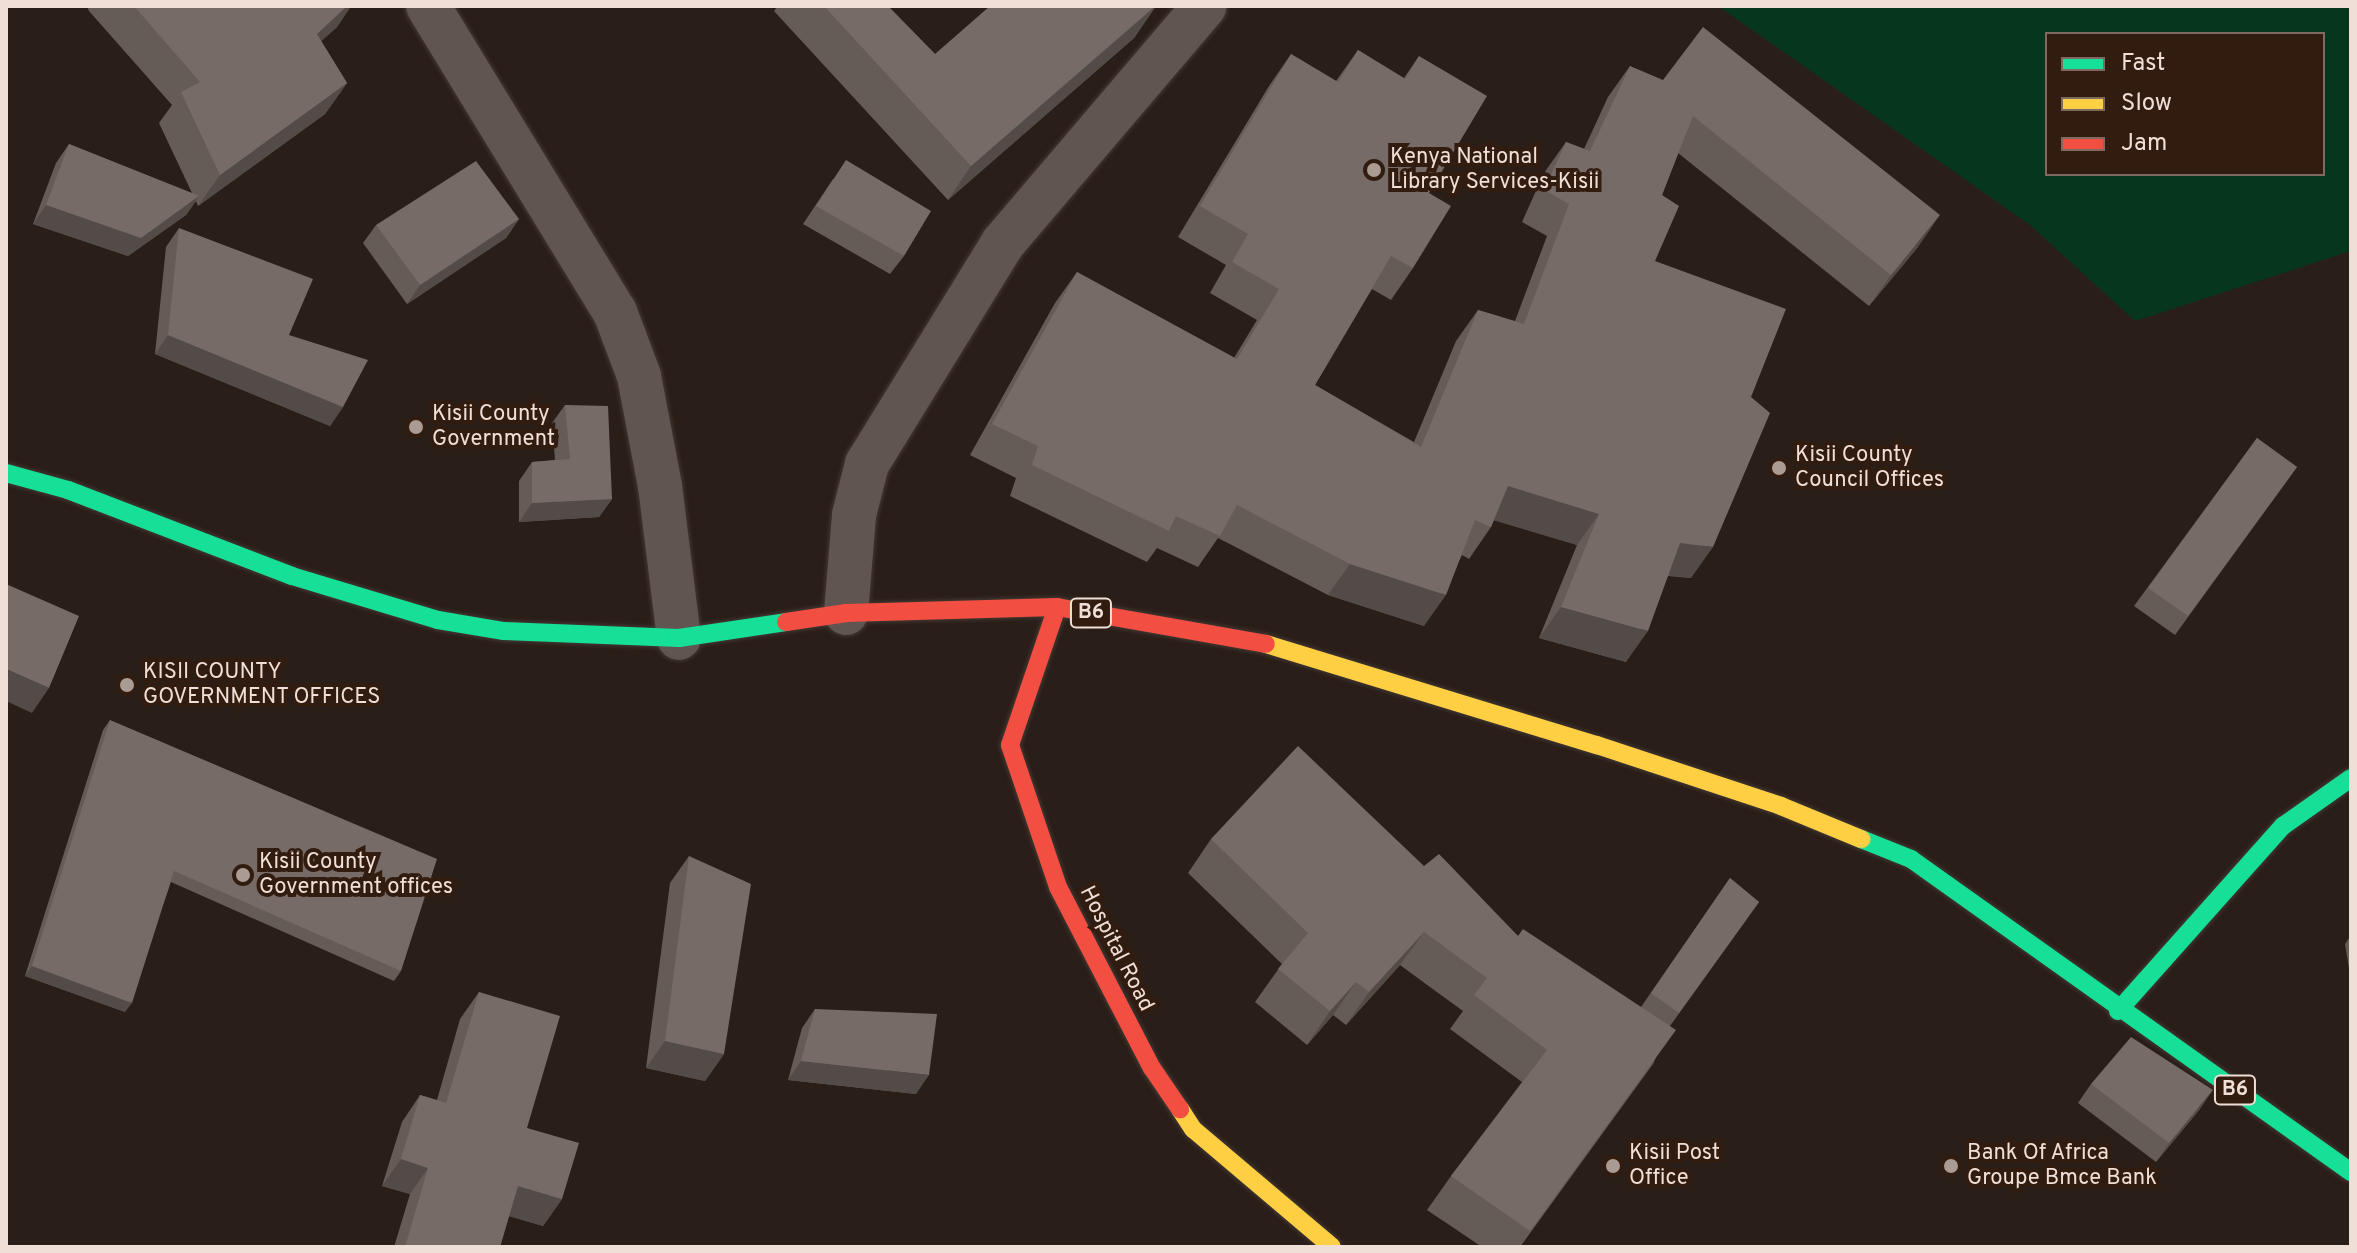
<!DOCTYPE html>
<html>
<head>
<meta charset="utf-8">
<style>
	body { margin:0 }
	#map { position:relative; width:2357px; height:1253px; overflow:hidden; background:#2a1e18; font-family:Overpass,sans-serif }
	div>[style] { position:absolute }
	.green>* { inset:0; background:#06371e }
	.roads { filter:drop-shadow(0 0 2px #423833) drop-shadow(0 0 2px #423833) }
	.street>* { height:44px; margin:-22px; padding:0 22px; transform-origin:22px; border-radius:22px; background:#605550 }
	.fast>* { height:18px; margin:-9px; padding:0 9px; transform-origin:9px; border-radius:9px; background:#16e098 }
	.slow>* { height:18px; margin:-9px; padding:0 9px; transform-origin:9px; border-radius:9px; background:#ffcf43 }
	.jam>* { height:18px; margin:-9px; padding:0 9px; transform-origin:9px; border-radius:9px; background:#f24e42 }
	.wall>* { inset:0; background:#655c58 }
	.shaded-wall>* { inset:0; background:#534b47 }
	.building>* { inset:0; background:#766b66 }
	.dots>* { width:22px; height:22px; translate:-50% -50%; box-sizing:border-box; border:4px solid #321c10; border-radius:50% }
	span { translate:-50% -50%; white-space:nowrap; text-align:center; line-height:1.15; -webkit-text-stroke:8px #321c10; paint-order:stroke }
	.shield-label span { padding:2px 6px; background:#321c10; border:2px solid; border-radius:6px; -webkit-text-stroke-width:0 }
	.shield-label { font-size:20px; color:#efdfd7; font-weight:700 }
	.poi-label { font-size:22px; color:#efdfd7 }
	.left { translate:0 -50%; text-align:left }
	.street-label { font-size:22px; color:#efdfd7 }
	.frame { position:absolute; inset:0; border:8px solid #efdfd7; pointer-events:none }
	.legend { position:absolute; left:2045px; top:32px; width:280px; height:144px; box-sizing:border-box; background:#321c10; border:2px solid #7e6a60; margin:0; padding:10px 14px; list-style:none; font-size:24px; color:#efdfd7 }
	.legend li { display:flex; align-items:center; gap:16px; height:40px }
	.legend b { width:40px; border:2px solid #7e6a60 }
</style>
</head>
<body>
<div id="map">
	<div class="green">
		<i style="clip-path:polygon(evenodd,1718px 6px,2351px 6px,2351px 251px,2135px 321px,2030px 225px,1718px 6px,2047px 34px,2323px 34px,2323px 174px,2047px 174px,2047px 34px)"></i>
	</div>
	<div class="roads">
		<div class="street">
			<i style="left:428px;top:6px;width:359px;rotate:58.6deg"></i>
			<i style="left:615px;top:312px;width:68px;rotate:69.4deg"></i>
			<i style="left:639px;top:376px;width:112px;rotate:79.2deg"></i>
			<i style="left:660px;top:486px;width:153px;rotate:82.9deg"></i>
			<i style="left:846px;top:613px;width:98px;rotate:-85.3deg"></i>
			<i style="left:854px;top:515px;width:53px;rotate:-75.7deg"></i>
			<i style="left:867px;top:464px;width:259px;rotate:-58.4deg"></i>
			<i style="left:1003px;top:243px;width:311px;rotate:-49.6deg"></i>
		</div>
		<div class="fast">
			<i style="left:6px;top:473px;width:64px;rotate:15.3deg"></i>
			<i style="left:68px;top:490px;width:240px;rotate:21deg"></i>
			<i style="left:292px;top:576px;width:152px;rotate:16.8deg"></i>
			<i style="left:438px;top:620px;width:67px;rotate:9.5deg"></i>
			<i style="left:504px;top:631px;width:175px;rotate:2.3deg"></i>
			<i style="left:679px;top:638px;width:108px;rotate:-8.5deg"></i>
			<i style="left:1861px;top:839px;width:54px;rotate:21.8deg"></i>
			<i style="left:1911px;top:859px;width:540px;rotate:35.43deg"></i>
			<i style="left:2118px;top:1011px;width:248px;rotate:-48.3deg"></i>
			<i style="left:2283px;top:826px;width:83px;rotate:-35.2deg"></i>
		</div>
		<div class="slow">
			<i style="left:1266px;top:644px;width:346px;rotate:17deg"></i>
			<i style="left:1597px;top:745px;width:194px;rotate:18.3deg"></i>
			<i style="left:1781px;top:806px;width:87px;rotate:22.4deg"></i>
			<i style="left:1180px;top:1109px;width:24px;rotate:57deg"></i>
			<i style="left:1193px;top:1129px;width:182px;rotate:40.3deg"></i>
		</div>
		<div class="jam">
			<i style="left:1057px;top:607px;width:146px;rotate:108.8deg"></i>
			<i style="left:1010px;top:745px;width:150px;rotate:71.3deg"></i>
			<i style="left:1058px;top:887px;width:204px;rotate:62.6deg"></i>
			<i style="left:1152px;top:1068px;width:50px;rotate:55.7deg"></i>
			<i style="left:786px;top:622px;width:61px;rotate:-8.5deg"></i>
			<i style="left:846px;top:613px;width:211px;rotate:-1.6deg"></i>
			<i style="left:1057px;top:607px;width:212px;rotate:10deg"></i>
		</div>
	</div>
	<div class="wall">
		<i style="clip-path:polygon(87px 6px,351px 6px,337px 27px,321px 41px,347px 83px,325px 114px,198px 206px,196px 201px,186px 215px,128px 256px,33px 224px,56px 163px,69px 144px,192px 193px,159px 123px,172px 105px,89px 11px)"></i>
		<i style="clip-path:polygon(778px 6px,888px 6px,935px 54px,1156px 6px,1134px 38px,948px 200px,774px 11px)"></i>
		<i style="clip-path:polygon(1358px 50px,1404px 78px,1419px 56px,1429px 193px,1413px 268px,1391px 300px,1372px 289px,1315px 385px,1414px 442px,1456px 341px,1478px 310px,1515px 321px,1547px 236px,1522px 222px,1544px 173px,1566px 142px,1584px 149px,1608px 97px,1630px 66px,1918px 247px,1869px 306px,1678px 153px,1662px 195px,1655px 261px,1751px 397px,1691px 578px,1668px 576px,1626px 662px,1539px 638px,1577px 545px,1494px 520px,1491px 527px,1469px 559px,1462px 555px,1424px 626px,1328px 595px,1218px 538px,1198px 567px,1157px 548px,1147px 562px,1010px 496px,1016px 478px,970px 455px,1055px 303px,1077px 272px,1234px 358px,1257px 320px,1210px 293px,1226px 265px,1178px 237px,1269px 86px,1291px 54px,1336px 81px)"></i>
		<i style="clip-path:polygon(833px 179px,904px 256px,890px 274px,803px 224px)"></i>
		<i style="clip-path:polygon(519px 219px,506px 238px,407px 304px,363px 243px,376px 225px)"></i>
		<i style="clip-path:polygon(179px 228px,289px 335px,343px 407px,330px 426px,155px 354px,166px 247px)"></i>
		<i style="clip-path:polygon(565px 405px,612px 499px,599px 517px,519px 522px,519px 481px,532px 462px,555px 460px,552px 423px)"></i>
		<i style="clip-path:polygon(2257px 438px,2297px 467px,2175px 635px,2134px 606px)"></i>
		<i style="clip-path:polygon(110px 720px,401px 971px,394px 981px,171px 882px,125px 1012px,25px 976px,103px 730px)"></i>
		<i style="clip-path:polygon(1211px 839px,1424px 866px,1518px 936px,1641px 1007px,1730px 878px,1759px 902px,1670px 1026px,1653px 1064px,1520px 1247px,1482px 1247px,1427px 1210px,1451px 1176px,1522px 1082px,1450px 1029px,1463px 1011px,1400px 965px,1346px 1025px,1333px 1015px,1307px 1045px,1255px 1002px,1282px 964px,1188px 873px)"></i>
		<i style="clip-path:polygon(689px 856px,724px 1054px,705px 1081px,646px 1068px,670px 883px)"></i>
		<i style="clip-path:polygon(2351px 935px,2351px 981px,2345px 944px)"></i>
		<i style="clip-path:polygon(479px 992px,527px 1128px,562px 1199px,543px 1226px,509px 1216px,500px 1247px,394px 1247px,410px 1194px,382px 1186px,402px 1122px,420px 1095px,437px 1100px,460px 1019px)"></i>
		<i style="clip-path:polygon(815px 1009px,916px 1094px,788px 1080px,802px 1028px)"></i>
		<i style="clip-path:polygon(2091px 1084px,2200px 1109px,2156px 1162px,2078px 1103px)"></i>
	</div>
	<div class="shaded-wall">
		<i style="clip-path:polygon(347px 6px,351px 6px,337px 27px,295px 65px,317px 34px)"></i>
		<i style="clip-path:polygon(1156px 6px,1134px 38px,948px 200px,971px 166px)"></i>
		<i style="clip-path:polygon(347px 83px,325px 114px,198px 206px,220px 175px)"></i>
		<i style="clip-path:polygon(199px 196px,186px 215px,128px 256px,33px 224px,46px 205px)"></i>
		<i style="clip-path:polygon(1940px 215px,1918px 247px,1869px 306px,1891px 275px)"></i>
		<i style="clip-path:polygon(519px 219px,506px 238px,407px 304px,420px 285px)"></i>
		<i style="clip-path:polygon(168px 335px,343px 407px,330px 426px,155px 354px)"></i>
		<i style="clip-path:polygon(1508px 486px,1599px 514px,1577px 545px,1486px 518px)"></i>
		<i style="clip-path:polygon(612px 499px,599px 517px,519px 522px,532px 503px)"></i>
		<i style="clip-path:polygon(1680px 543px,1713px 547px,1691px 578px,1658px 574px)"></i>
		<i style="clip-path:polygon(1350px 564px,1446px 595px,1424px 626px,1328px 595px)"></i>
		<i style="clip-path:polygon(1561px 607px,1648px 631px,1626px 662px,1539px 638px)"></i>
		<i style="clip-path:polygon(6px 669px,49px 688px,32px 713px,6px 701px)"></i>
		<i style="clip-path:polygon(1424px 932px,1400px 965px,1346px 1025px,1369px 992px)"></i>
		<i style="clip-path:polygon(32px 966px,132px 1003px,125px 1012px,25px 976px)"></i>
		<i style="clip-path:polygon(1356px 982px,1333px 1015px,1307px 1045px,1330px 1011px)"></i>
		<i style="clip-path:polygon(665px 1041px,724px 1054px,705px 1081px,646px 1068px)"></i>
		<i style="clip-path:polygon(801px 1061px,929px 1075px,916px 1094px,788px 1080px)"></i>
		<i style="clip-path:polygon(2213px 1090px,2200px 1109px,2156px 1162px,2169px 1143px)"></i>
		<i style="clip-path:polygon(401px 1159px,428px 1168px,410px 1194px,382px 1186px)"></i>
		<i style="clip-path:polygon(518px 1186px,562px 1199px,543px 1226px,499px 1213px)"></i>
	</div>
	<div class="building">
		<i style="clip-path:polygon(134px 6px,347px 6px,317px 34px,347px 83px,220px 175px,181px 92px,200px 82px)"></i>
		<i style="clip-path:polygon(824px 6px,888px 6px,935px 54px,990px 6px,1155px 6px,971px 166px)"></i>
		<i style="clip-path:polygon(1703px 27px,1940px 215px,1891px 275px,1693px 116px,1662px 195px,1679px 206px,1655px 261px,1786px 309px,1751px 397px,1770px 413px,1713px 547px,1680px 543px,1648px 631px,1561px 607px,1599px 514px,1508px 486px,1491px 527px,1475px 520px,1446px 595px,1350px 564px,1237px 505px,1220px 536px,1176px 516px,1169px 531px,1032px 465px,1038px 446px,992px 424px,1077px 272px,1237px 359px,1279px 289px,1232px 262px,1248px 234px,1200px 206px,1291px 54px,1338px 82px,1358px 50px,1405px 79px,1419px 56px,1487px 96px,1429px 193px,1451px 206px,1413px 268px,1391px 256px,1315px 385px,1421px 447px,1478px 310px,1524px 324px,1569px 204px,1544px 190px,1566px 142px,1590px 151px,1630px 66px,1663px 80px)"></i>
		<i style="clip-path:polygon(69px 144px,199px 196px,141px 238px,46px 205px)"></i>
		<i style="clip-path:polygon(846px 160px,931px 211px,904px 256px,816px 206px)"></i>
		<i style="clip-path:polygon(476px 161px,519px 219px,420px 285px,376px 225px)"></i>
		<i style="clip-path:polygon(179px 228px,313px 279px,289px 335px,368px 360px,343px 407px,168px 335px)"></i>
		<i style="clip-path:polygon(565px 405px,608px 406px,612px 499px,532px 503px,532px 462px,570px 459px)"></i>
		<i style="clip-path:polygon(2257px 438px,2297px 467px,2188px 616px,2148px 588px)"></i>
		<i style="clip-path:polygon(6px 584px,79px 616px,49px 688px,6px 669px)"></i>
		<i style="clip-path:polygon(110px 720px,437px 859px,401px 971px,174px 871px,132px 1003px,32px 966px)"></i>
		<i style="clip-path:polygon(1298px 746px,1424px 866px,1439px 854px,1518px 936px,1523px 929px,1676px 1030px,1530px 1231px,1451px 1176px,1547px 1050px,1474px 995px,1487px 978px,1424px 932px,1369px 992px,1356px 982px,1330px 1011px,1278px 969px,1308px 933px,1211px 839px)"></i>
		<i style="clip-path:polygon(689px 856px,751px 884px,724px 1054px,665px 1041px)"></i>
		<i style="clip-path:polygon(1730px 878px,1759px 902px,1679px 1013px,1651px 993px)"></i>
		<i style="clip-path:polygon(479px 992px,560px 1016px,527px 1128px,579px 1143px,562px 1199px,518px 1186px,500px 1247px,405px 1247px,428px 1168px,401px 1159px,420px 1095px,446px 1103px)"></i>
		<i style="clip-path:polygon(815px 1009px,937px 1014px,929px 1075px,801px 1061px)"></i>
		<i style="clip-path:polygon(2131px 1037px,2213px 1090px,2169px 1143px,2091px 1084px)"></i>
	</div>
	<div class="dots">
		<i style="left:1374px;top:170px;background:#aa9b94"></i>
		<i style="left:416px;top:427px;background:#aa9b94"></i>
		<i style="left:1779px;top:468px;background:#aa9b94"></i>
		<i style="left:127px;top:685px;background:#aa9b94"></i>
		<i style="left:243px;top:875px;background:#aa9b94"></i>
		<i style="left:1613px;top:1166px;background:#aa9b94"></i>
		<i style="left:1951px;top:1166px;background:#aa9b94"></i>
	</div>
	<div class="shield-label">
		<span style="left:1091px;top:613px">B6</span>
		<span style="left:2235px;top:1090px">B6</span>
	</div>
	<div class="poi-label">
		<span class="left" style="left:1390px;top:170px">Kenya National<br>Library Services-Kisii</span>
		<span class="left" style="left:432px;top:427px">Kisii County<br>Government</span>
		<span class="left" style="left:1795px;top:468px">Kisii County<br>Council Offices</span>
		<span class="left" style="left:143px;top:685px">KISII COUNTY<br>GOVERNMENT OFFICES</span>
		<span class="left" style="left:259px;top:875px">Kisii County<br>Government offices</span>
		<span class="left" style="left:1629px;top:1166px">Kisii Post<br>Office</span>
		<span class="left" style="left:1967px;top:1166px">Bank Of Africa<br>Groupe Bmce Bank</span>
	</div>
	<div class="street-label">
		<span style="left:1116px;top:949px;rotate:63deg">Hospital Road</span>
	</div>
	<div class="frame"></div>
	<ul class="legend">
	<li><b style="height:10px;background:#16e098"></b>Fast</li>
	<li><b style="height:10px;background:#ffcf43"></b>Slow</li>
	<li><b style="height:10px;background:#f24e42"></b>Jam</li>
	</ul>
</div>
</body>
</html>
